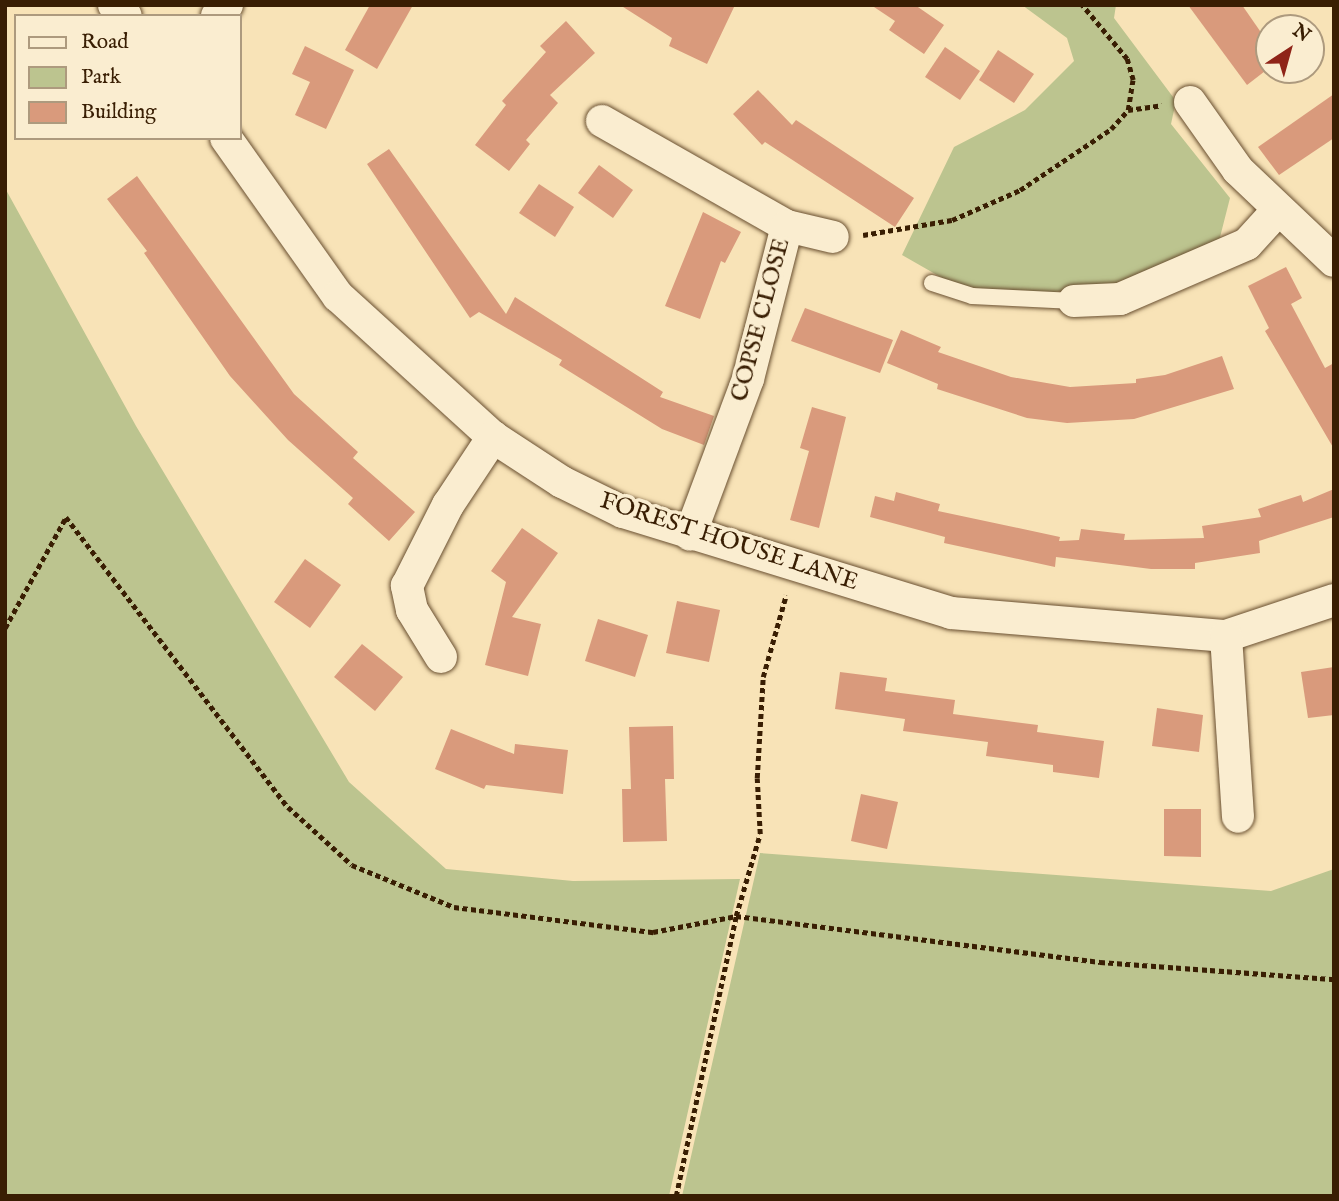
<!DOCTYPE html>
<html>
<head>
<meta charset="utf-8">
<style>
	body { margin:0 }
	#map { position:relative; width:1339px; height:1201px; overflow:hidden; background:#f8e3b7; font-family:"IM FELL English",serif }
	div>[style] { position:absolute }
	.green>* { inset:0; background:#bcc48f }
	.building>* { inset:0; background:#d99a7c }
	.path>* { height:4.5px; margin-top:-2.25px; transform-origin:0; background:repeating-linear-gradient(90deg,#391e03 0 5px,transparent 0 8.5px) }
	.roads { filter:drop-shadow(0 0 2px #694f30) drop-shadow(0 0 2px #694f30) }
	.lane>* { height:16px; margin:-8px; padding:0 8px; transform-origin:8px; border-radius:8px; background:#faedd0 }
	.street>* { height:32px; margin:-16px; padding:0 16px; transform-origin:16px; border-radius:16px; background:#faedd0 }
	span { translate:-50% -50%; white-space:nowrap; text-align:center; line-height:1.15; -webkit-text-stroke:7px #faedd0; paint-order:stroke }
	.street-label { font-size:24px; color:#391e03 }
	.frame { position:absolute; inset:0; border:7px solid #391e03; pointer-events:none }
	.legend { position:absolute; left:14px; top:14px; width:228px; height:126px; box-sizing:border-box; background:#faedd0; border:2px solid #ad9a7e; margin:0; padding:9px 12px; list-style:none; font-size:21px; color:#391e03 }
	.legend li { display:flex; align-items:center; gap:14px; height:35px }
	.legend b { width:35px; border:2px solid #ad9a7e }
	.north { position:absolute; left:1255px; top:14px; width:70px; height:70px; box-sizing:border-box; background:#faedd0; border:2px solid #ad9a7e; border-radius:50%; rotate:36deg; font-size:19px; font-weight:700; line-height:28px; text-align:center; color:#391e03 }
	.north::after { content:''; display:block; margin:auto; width:24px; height:32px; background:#8f2418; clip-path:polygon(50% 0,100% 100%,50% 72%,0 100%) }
</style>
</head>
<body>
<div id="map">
	<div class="green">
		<i style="clip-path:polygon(1022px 5px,1116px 5px,1114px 18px,1176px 101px,1171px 124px,1230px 198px,1218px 245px,1166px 276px,1041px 294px,958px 287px,902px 255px,954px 147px,1025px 110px,1074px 61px,1067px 38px)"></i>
		<i style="clip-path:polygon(5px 188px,136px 426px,349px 782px,446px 869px,573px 881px,740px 879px,669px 1196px,5px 1196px)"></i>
		<i style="clip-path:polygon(760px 853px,1271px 891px,1334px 869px,1334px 1196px,682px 1196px)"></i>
	</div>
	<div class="building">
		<i style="clip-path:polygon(370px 5px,413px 5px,377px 69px,345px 50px)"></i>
		<i style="clip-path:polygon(620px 5px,735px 5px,707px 64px,669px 46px,672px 38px)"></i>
		<i style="clip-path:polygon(871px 5px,915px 5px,944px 25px,924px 54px,889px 30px,895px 21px)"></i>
		<i style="clip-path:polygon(1188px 5px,1242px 5px,1269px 44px,1269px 68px,1247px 85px)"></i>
		<i style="clip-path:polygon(566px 21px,595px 53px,550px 95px,558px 103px,526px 140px,530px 144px,509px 171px,475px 145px,506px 105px,502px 101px,546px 52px,540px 46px)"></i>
		<i style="clip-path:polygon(305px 46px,354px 70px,326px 129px,295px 115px,310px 82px,292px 74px)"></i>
		<i style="clip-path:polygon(945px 47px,980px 71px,960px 100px,925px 77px)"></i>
		<i style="clip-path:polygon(998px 50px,1034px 74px,1014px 103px,979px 80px)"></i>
		<i style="clip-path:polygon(758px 90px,792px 125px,796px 120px,914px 198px,895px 227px,765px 142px,762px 145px,733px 114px)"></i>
		<i style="clip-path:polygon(1334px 94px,1334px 138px,1279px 175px,1258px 147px)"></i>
		<i style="clip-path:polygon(389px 149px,506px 314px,515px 297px,663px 392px,660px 397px,714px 416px,704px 445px,662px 429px,559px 365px,562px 360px,479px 312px,470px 318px,367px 164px)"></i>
		<i style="clip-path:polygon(599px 165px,633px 190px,613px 218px,578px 193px)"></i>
		<i style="clip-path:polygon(137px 176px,294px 394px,358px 452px,353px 458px,415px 512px,389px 541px,348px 504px,353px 498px,288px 440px,230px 376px,144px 253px,147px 251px,107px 199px)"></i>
		<i style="clip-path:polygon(539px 184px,574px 207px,555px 237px,519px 213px)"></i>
		<i style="clip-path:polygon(703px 212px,741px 232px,725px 263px,721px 261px,700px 319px,665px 306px)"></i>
		<i style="clip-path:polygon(1286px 267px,1302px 298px,1291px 304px,1325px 368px,1334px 363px,1334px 449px,1265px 331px,1269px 328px,1248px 286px)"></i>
		<i style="clip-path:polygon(805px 308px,893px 340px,880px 373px,791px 341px)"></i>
		<i style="clip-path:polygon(901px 330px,941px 347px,938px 352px,1011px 377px,1070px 387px,1136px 383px,1136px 379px,1165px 375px,1222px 356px,1234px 389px,1134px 419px,1067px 423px,1027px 418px,937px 389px,938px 384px,887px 363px)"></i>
		<i style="clip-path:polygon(812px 407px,846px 417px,819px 528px,790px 520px,809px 451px,800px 448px)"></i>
		<i style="clip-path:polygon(1334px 489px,1334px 517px,1259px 541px,1260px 553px,1195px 563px,1195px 569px,1151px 569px,1056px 557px,1055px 567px,944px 543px,945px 537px,870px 517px,875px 496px,894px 501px,896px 492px,940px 504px,938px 511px,1060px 537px,1059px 541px,1079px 540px,1081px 529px,1125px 534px,1124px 540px,1204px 538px,1202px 526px,1261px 517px,1258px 509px,1301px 495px,1303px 502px)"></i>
		<i style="clip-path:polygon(522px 528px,558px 553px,512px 617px,541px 624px,528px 676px,485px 665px,506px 582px,491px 571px)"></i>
		<i style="clip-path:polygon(305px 559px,341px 585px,310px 628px,274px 602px)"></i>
		<i style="clip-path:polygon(677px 601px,720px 610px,709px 662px,666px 653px)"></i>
		<i style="clip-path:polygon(598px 619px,648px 635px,635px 677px,585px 661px)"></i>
		<i style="clip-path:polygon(362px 644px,403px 677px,375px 711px,334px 677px)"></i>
		<i style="clip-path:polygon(1334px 667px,1334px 715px,1308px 718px,1301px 672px)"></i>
		<i style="clip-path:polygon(840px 672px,887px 678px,885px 691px,955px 700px,953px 714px,1038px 725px,1037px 732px,1104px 741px,1099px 778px,1053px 772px,1053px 765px,986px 756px,988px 742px,903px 731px,905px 719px,835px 709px)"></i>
		<i style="clip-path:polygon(1157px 708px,1203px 715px,1199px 752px,1152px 746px)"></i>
		<i style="clip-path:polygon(673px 726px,674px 779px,665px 779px,667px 841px,623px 842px,622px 789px,631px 789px,629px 727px)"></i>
		<i style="clip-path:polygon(451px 729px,514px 754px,515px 744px,568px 750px,563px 794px,486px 785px,484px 789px,435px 769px)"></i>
		<i style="clip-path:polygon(861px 794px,898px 802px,887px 849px,851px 841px)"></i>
		<i style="clip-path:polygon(1164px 809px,1201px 809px,1201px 857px,1164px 856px)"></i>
	</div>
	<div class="path">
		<i style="left:1128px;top:110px;width:34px;rotate:-8deg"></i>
		<i style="left:863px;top:235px;width:90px;rotate:-9.6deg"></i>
		<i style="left:952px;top:220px;width:74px;rotate:-23.8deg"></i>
		<i style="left:1020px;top:190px;width:110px;rotate:-33.8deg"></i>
		<i style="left:1111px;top:129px;width:25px;rotate:-48deg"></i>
		<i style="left:1128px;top:110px;width:30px;rotate:-81deg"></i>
		<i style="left:1133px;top:80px;width:22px;rotate:-106deg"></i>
		<i style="left:1127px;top:59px;width:70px;rotate:-129.8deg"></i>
		<i style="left:5px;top:628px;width:127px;rotate:-61.2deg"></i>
		<i style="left:66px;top:517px;width:365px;rotate:52.6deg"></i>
		<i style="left:288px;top:807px;width:86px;rotate:42.2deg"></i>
		<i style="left:352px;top:865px;width:110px;rotate:22.4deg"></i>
		<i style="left:454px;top:907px;width:201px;rotate:7.2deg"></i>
		<i style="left:653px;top:932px;width:85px;rotate:-10.9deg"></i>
		<i style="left:736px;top:916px;width:367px;rotate:7.2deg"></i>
		<i style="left:1100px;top:962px;width:235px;rotate:4.2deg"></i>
		<i style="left:676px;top:1196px;width:286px;rotate:-77.9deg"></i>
		<i style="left:736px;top:916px;width:85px;rotate:-73.7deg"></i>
		<i style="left:760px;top:834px;width:56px;rotate:-93.1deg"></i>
		<i style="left:757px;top:778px;width:101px;rotate:-86.6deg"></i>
		<i style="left:763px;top:677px;width:85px;rotate:-74.3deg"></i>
	</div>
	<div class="roads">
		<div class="lane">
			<i style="left:932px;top:283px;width:42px;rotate:18deg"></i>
			<i style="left:972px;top:296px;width:102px;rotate:2.8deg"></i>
		</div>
		<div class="street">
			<i style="left:114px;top:5px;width:16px;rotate:43deg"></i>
			<i style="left:217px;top:16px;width:15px;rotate:-48deg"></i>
			<i style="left:1190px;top:102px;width:83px;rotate:54.8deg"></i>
			<i style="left:1238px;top:170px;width:132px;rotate:43.5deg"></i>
			<i style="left:602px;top:121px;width:213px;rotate:29.6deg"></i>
			<i style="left:787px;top:226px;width:158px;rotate:104.3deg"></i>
			<i style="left:748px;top:379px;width:166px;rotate:110.4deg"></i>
			<i style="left:226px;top:138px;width:194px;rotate:54.7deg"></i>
			<i style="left:338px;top:296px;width:210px;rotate:42.3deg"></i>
			<i style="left:493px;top:437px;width:82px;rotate:33.1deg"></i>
			<i style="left:562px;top:482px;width:68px;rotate:26.2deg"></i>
			<i style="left:623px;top:512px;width:343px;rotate:17.1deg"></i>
			<i style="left:951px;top:613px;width:276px;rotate:4.8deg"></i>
			<i style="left:1226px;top:636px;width:114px;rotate:-18.4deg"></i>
			<i style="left:787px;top:226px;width:47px;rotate:13.4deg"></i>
			<i style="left:1074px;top:301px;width:46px;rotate:-2.5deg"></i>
			<i style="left:1120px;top:299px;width:138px;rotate:-23.4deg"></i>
			<i style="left:1247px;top:244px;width:45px;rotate:-47.7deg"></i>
			<i style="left:1226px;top:636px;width:181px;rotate:86.2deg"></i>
			<i style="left:441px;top:657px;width:55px;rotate:-121.7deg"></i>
			<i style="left:412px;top:610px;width:25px;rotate:-102deg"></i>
			<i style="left:407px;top:586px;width:91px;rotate:-63.2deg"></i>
			<i style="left:448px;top:505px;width:82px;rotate:-56.5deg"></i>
		</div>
	</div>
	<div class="street-label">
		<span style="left:761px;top:320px;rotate:-75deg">COPSE CLOSE</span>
		<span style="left:729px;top:542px;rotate:18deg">FOREST HOUSE LANE</span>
	</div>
	<div class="frame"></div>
	<ul class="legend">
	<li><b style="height:9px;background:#faedd0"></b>Road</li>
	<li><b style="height:19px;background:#bcc48f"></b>Park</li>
	<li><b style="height:19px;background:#d99a7c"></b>Building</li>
	</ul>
	<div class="north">N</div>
</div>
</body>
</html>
